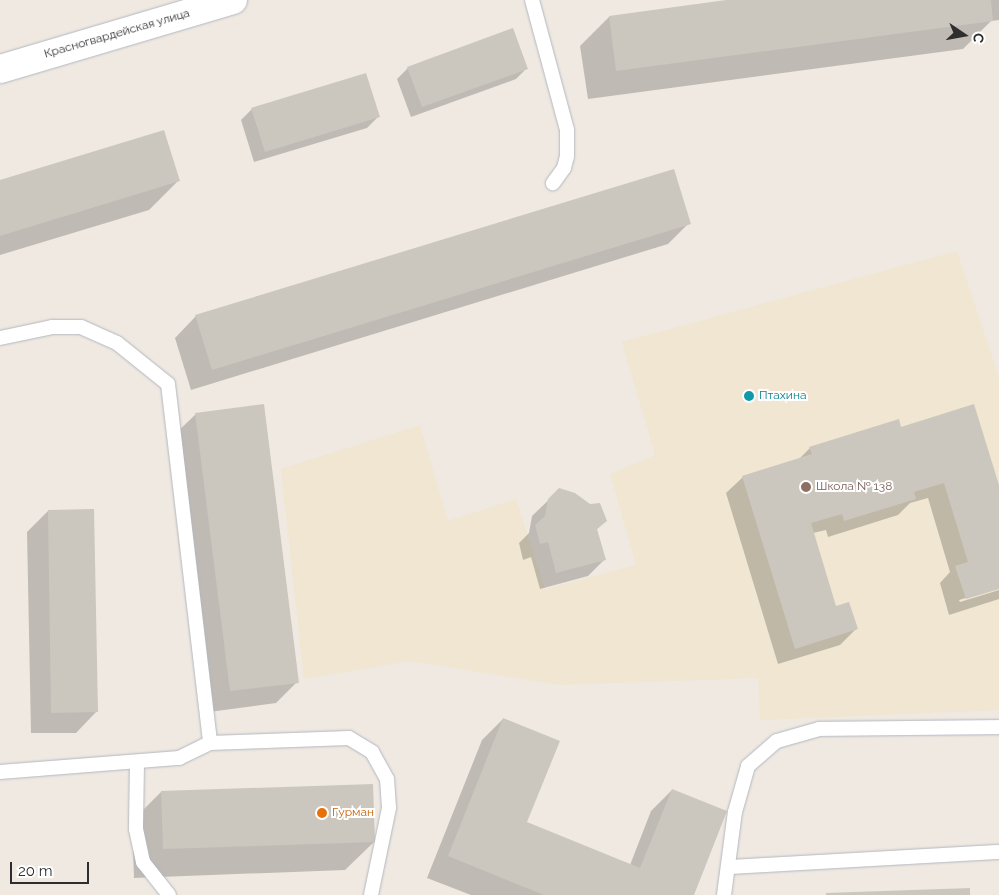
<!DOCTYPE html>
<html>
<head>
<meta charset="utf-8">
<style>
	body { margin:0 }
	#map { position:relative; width:999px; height:895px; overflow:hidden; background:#efe9e1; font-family:Raleway,sans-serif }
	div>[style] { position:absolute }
	.education>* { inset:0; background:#f0e6d1 }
	.shadow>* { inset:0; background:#0003 }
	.building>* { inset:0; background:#cbc7bf }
	.roads { filter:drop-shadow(0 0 1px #b4b7c1) drop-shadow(0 0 1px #b4b7c1) }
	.service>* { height:14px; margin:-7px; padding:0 7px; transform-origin:7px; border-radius:7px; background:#fff }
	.secondary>* { height:28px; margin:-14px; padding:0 14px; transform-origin:14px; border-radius:14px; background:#fff }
	.dots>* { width:14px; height:14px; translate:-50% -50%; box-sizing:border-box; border:2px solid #fff; border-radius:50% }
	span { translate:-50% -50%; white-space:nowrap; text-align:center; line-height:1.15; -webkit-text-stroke:4px #fff; paint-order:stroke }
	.street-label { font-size:12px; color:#2e2e2e }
	.culture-label { font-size:12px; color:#0d838f }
	.left { translate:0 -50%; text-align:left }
	.education-label { font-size:12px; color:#785e54 }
	.food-label { font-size:12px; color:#c56008 }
	.north { position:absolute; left:939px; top:10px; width:50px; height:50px; -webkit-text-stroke:4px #fff; paint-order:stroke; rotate:102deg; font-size:14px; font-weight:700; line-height:20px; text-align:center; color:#2e2e2e }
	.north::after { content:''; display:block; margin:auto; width:18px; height:22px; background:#2e2e2e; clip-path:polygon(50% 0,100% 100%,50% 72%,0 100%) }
	.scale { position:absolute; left:10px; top:862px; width:79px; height:22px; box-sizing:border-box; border:2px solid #2e2e2e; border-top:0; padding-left:6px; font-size:15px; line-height:18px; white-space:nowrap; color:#2e2e2e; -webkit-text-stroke:4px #fff; paint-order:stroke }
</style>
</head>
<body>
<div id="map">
	<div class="education">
		<i style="clip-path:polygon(957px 251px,999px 377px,999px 710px,760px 720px,758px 678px,560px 685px,410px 661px,304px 679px,281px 469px,420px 425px,448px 521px,516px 499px,545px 589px,636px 565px,610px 474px,655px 455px,622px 342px)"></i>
	</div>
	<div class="shadow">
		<i style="clip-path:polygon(736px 0,999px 0,999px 20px,991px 21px,963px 49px,588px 99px,580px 46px,609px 17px)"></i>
		<i style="clip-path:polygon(408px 68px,527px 68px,516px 79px,411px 117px,397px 79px)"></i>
		<i style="clip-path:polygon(252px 109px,378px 117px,367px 128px,254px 162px,241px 120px)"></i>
		<i style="clip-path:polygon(178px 181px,149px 210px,0 255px,0 182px)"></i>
		<i style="clip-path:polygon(689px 223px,668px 244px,191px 390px,175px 338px,196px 316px)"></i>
		<i style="clip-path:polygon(196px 414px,297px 682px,276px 703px,209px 712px,174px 435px)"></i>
		<i style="clip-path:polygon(900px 428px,999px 490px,999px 588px,959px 600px,960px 602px,999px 590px,999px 599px,949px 615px,940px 583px,950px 572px,928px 498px,910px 503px,898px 515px,828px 537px,826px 530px,813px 533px,835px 608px,856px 629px,840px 645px,778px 664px,726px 493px,743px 477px,798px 460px,810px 448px)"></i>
		<i style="clip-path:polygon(559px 490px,605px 521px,596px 530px,605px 559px,588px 576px,540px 589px,531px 557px,523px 560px,519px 543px,529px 533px,532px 516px)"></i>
		<i style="clip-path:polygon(48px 511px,97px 711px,76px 733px,31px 733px,27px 532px)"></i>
		<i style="clip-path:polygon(503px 719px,526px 823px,630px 865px,651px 811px,672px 790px,693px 895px,471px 895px,427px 878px,482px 740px)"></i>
		<i style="clip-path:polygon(161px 792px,374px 842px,345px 870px,134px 878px,132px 821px)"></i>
	</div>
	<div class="building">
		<i style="clip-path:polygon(726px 0,991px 0,993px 21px,616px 71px,609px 16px)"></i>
		<i style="clip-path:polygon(513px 28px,528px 69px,422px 107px,407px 67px)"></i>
		<i style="clip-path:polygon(366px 73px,380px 117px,265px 152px,251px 108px)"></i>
		<i style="clip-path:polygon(164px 130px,180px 181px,0 236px,0 180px)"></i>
		<i style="clip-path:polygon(674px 169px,691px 224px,212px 370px,195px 315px)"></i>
		<i style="clip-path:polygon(264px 404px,299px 683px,230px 691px,195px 413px)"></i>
		<i style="clip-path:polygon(974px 404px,999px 485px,999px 589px,966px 599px,955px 566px,968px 562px,944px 483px,914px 492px,916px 499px,844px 521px,842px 514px,811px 523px,836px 606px,849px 602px,858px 629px,795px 649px,742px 476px,812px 454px,809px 447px,899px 419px,901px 427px)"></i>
		<i style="clip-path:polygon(559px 488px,575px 493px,590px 504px,600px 503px,607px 521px,597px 529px,606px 560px,556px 573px,548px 542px,540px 544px,535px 525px,545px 516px,548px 499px)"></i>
		<i style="clip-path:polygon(94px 509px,98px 712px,51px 713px,48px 510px)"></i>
		<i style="clip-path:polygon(503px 718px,560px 741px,527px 822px,640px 868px,672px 789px,727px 811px,694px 895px,544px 895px,448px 856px)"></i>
		<i style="clip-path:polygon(373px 784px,375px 842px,163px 849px,161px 791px)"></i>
		<i style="clip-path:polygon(970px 888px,970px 895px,826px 895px,826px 893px)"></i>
	</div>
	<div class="roads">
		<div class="service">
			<i style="left:532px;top:0;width:135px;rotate:74.9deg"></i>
			<i style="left:567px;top:130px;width:26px;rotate:90deg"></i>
			<i style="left:567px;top:156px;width:12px;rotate:104deg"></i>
			<i style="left:564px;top:168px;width:19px;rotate:126deg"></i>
			<i style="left:0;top:338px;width:53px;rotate:-11.9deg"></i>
			<i style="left:52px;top:327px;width:29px"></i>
			<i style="left:81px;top:327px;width:39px;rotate:24deg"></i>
			<i style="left:117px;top:343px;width:65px;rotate:38.8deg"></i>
			<i style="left:168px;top:384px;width:361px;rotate:83.3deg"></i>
			<i style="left:210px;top:743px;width:139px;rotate:-2.1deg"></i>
			<i style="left:349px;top:738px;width:27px;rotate:31deg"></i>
			<i style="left:372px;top:752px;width:31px;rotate:61deg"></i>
			<i style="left:387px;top:779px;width:29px;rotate:86deg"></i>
			<i style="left:389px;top:808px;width:89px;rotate:101.7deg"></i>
			<i style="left:137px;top:763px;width:66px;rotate:90.9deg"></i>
			<i style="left:136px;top:829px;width:34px;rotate:78deg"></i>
			<i style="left:143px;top:862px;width:42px;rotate:51.8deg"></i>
			<i style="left:0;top:772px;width:180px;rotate:-4.5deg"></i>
			<i style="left:179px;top:758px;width:34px;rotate:-26deg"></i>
			<i style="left:728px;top:867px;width:271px;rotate:-3.2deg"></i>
			<i style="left:724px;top:895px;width:84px;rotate:-82.5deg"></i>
			<i style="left:735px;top:812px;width:48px;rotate:-74.2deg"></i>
			<i style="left:748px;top:766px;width:38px;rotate:-41deg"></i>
			<i style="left:777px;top:741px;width:44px;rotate:-15.9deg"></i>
			<i style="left:819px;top:729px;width:180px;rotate:-0.6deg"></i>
		</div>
		<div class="secondary">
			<i style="left:0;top:69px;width:243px;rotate:-16.5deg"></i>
		</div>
	</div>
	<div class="dots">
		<i style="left:749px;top:396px;background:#0f9aa8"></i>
		<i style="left:806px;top:487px;background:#8d6e63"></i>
		<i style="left:322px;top:813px;background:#e8710a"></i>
	</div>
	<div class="street-label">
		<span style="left:117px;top:34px;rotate:-16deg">Красногвардейская улица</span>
	</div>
	<div class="culture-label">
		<span class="left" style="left:759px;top:396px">Птахина</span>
	</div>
	<div class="education-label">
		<span class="left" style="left:816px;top:487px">Школа № 138</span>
	</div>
	<div class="food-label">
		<span class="left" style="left:332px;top:813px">Гурман</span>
	</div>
	<div class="north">С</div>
	<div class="scale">20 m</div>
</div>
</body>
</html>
